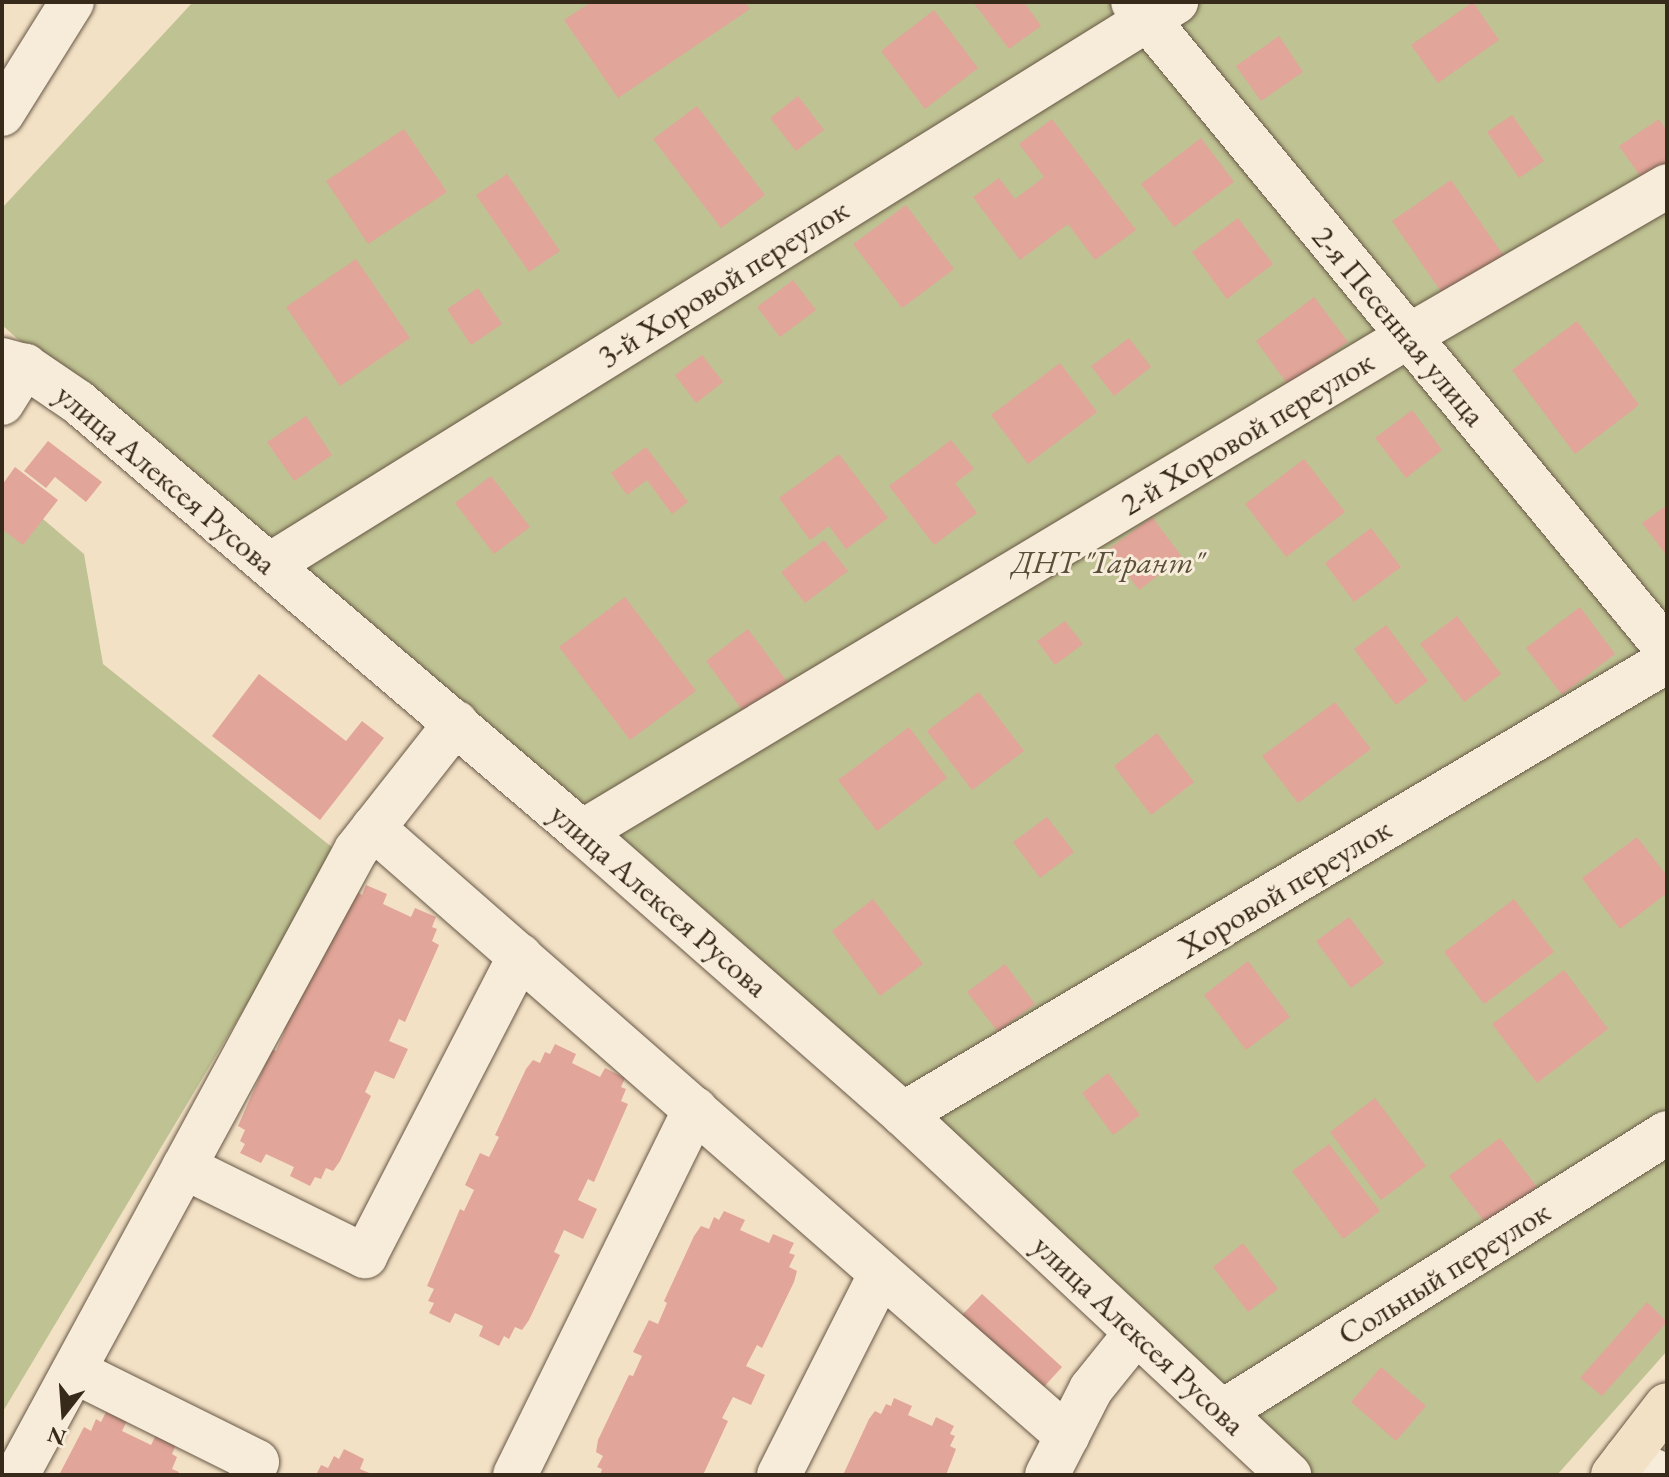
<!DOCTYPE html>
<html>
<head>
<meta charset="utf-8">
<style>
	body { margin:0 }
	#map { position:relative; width:1669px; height:1477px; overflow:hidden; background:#f3e1c5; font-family:"EB Garamond",serif }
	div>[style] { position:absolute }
	.green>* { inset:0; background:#bfc292 }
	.building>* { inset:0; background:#e2a599 }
	.roads { filter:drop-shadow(0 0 2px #675846) drop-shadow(0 0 2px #675846) }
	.minor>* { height:44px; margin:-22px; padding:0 22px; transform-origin:22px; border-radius:22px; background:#f7ecd9 }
	.major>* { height:44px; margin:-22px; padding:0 22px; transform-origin:22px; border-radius:22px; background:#f3e1c5 }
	span { translate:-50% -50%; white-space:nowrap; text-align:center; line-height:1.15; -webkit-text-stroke:6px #f7ecd9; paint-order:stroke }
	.street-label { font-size:32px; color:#382a1b }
	.park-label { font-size:32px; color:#5a5039; font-style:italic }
	.frame { position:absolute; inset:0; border:4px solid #382a1b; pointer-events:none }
	.north { position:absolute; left:24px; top:1373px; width:80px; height:80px; -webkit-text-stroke:6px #f7ecd9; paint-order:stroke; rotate:197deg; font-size:22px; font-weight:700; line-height:32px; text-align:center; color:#382a1b }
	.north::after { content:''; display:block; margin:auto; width:28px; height:36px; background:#382a1b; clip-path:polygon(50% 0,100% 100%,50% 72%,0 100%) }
</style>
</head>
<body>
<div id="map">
	<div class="green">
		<i style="clip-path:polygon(193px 2px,1667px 2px,1667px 1351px,1557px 1475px,1293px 1475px,2px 325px,2px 208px)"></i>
		<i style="clip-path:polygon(2px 484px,84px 554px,103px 664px,338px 852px,2px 1413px)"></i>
	</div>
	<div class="building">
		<i style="clip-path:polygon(591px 2px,745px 2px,750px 9px,618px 98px,564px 20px)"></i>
		<i style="clip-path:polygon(973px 2px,1024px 2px,1041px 26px,1009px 49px)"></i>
		<i style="clip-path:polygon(1473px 2px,1499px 40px,1438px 83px,1411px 45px)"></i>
		<i style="clip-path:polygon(934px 10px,978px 68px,925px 109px,881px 51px)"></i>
		<i style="clip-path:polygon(1279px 36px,1303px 72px,1261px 101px,1236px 66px)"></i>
		<i style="clip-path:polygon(798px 96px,824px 130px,796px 151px,770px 118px)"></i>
		<i style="clip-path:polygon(697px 106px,765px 195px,721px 228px,653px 139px)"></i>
		<i style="clip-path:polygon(1512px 115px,1544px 161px,1519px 178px,1487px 132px)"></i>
		<i style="clip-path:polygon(1052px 119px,1136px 230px,1095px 260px,1068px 224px,1020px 260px,973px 197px,999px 178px,1015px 199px,1044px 177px,1019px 144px)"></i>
		<i style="clip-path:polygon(1659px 119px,1667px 131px,1667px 169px,1645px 183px,1619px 146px)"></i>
		<i style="clip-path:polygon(404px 129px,447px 192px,368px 244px,326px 181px)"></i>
		<i style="clip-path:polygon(1201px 138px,1234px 182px,1174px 227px,1141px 184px)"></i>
		<i style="clip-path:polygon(507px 174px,560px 251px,529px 272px,476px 195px)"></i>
		<i style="clip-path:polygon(1451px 180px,1506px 259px,1447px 300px,1392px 221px)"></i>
		<i style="clip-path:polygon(906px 205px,954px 269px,902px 308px,853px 244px)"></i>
		<i style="clip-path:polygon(1238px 218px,1273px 264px,1227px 299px,1192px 252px)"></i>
		<i style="clip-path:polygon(356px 259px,410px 338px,340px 386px,286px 307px)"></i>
		<i style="clip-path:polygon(793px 280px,816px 310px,780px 337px,757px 307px)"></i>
		<i style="clip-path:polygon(478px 288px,502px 324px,471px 345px,447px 309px)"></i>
		<i style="clip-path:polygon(1314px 297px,1348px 342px,1289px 386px,1256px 341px)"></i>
		<i style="clip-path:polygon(1577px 321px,1639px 405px,1575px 454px,1512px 370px)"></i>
		<i style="clip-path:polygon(1129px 338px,1151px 367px,1114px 396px,1091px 366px)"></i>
		<i style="clip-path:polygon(702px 355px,723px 382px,696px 403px,675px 375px)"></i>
		<i style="clip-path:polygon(1060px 363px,1097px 412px,1028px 464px,991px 415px)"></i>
		<i style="clip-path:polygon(1412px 410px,1442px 450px,1406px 478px,1375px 438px)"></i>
		<i style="clip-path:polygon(306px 416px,332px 455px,294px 481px,267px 442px)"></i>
		<i style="clip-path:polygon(951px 440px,974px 469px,955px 483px,977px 513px,934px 545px,889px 486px)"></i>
		<i style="clip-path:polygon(48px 441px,102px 482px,86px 502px,55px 477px,46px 488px,24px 471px)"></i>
		<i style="clip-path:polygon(646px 447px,688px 502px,672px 514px,647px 480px,627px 495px,611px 473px)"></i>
		<i style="clip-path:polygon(839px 454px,888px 518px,846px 549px,829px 526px,810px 540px,779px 498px)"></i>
		<i style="clip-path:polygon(1304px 459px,1345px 512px,1286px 557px,1245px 504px)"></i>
		<i style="clip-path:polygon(15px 467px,58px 500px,23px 545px,2px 529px,2px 485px)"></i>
		<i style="clip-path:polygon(491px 476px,530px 527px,494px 554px,455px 503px)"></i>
		<i style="clip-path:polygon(1667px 505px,1667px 556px,1642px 523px)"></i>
		<i style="clip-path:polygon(1152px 517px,1182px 557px,1139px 590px,1109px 549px)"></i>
		<i style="clip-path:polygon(1371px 528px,1401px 567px,1354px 602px,1325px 563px)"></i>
		<i style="clip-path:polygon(824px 540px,848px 571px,805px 603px,781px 572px)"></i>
		<i style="clip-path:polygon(625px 597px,696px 691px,630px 740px,559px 647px)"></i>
		<i style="clip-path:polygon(1580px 607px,1615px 654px,1562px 695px,1526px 648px)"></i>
		<i style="clip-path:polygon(1457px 616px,1501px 674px,1464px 702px,1420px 644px)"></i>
		<i style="clip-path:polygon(1065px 621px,1083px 644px,1055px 665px,1037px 641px)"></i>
		<i style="clip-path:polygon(1386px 625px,1428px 681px,1396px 705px,1354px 649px)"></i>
		<i style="clip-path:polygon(748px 629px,788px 683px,746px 715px,706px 661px)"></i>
		<i style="clip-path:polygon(259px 674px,346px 741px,362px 721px,384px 738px,320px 820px,212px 736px)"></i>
		<i style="clip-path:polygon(979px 692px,1024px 751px,972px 790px,927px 731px)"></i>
		<i style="clip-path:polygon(1335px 702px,1371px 749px,1298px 803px,1262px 756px)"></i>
		<i style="clip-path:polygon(909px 727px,947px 778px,877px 831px,838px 780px)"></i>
		<i style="clip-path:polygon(1157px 733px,1194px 782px,1151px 815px,1114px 766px)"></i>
		<i style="clip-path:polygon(1047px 817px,1074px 852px,1040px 878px,1013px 842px)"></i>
		<i style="clip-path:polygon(1637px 837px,1667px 876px,1667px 893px,1620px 929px,1582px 878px)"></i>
		<i style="clip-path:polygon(366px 885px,387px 894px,383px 904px,411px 917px,415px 908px,436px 917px,432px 927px,437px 929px,432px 941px,439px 945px,405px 1022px,399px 1019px,389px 1041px,408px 1049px,394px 1079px,375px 1071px,365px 1092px,371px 1096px,340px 1161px,333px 1171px,326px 1168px,321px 1179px,315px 1177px,310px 1186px,290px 1176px,294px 1167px,266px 1154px,261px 1163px,240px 1153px,245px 1144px,240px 1141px,245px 1130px,238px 1126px,272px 1049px,276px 1051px,285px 1030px,276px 1026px,357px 892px,362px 895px)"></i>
		<i style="clip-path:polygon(873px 899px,923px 964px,880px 996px,832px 931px)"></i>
		<i style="clip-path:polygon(1514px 899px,1554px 952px,1484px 1004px,1444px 952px)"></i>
		<i style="clip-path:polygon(1349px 917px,1384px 963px,1351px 988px,1316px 941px)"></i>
		<i style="clip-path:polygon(1248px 961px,1290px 1017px,1246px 1050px,1204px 995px)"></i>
		<i style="clip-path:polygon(1005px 964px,1035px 1004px,998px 1032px,967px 992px)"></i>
		<i style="clip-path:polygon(1564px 970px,1608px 1029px,1537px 1083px,1492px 1024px)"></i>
		<i style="clip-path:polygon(555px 1044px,576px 1054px,572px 1063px,600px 1077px,605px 1068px,625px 1078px,621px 1087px,626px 1089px,621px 1101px,628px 1104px,594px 1182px,588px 1179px,578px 1200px,597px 1209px,583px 1239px,564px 1230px,554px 1252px,560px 1255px,529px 1320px,522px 1330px,515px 1327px,509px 1339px,504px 1336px,499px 1346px,479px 1336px,483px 1326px,455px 1313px,450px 1323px,429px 1313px,434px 1303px,428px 1301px,434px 1289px,427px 1286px,460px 1209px,464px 1211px,474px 1190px,465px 1185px,480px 1153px,489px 1157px,499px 1137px,495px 1135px,526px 1069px,533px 1060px,540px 1063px,545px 1052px,550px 1054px)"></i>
		<i style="clip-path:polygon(1108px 1073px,1140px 1115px,1113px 1135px,1082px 1093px)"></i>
		<i style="clip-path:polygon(1375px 1098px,1426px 1166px,1381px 1200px,1330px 1132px)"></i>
		<i style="clip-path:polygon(1500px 1138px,1537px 1187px,1487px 1225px,1449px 1176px)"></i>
		<i style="clip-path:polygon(1329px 1144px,1380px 1211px,1343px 1239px,1292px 1171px)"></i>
		<i style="clip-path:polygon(724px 1211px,745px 1220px,740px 1230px,769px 1243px,773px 1234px,794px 1243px,789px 1253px,795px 1255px,789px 1267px,797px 1271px,794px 1282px,762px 1348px,757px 1345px,746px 1366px,765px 1375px,751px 1405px,733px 1397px,722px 1418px,728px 1421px,703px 1475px,600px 1475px,602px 1469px,597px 1467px,603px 1456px,596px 1452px,598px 1440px,629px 1375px,633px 1376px,642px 1356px,633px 1352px,649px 1320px,658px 1324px,667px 1303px,664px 1301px,694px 1236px,701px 1226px,709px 1229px,714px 1217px,719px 1220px)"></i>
		<i style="clip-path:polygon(1243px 1243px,1278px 1289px,1248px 1312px,1213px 1267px)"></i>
		<i style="clip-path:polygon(982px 1294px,1062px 1367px,1042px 1389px,962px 1315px)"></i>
		<i style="clip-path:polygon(1647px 1302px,1667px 1322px,1602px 1396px,1580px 1378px)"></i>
		<i style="clip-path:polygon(1381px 1367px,1426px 1406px,1396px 1441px,1351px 1402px)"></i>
		<i style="clip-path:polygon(894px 1398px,912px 1406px,908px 1415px,932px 1426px,936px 1417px,954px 1426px,950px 1434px,955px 1436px,950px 1446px,956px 1449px,946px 1475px,843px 1475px,869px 1419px,875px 1411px,881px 1414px,886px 1404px,891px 1406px)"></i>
		<i style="clip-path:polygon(106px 1412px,127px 1421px,122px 1431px,151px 1445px,156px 1435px,176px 1445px,172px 1454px,177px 1457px,172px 1469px,179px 1472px,177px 1475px,59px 1475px,84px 1427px,91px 1431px,96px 1419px,101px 1422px)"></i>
		<i style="clip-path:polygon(344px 1449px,364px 1459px,360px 1469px,374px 1475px,316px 1475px,321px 1465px,328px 1468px,334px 1456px,339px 1459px)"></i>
	</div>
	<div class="roads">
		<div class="minor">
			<i style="left:1133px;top:2px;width:839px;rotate:50.47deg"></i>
			<i style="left:2px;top:114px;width:132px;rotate:-58deg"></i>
			<i style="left:2px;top:360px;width:24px;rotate:15deg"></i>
			<i style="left:25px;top:366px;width:64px;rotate:34.2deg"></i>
			<i style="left:78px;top:402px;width:663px;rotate:40.47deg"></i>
			<i style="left:582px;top:832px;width:427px;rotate:41.3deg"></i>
			<i style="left:903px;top:1114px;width:529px;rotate:43.08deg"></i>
			<i style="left:2px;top:403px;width:44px;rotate:-58.1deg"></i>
			<i style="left:270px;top:565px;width:1067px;rotate:-31.86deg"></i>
			<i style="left:373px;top:828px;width:923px;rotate:41.22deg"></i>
			<i style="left:582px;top:832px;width:962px;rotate:-30.96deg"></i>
			<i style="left:1407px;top:337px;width:301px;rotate:-30.1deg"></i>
			<i style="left:903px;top:1114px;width:888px;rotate:-30.67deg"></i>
			<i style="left:184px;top:1167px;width:202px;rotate:26.2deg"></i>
			<i style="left:365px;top:1256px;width:338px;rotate:-62.7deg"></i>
			<i style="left:74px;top:1371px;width:204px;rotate:26.4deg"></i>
			<i style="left:257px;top:1462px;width:14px;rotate:115deg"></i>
			<i style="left:1222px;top:1412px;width:525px;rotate:-32.09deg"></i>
			<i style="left:1626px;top:1458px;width:40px;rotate:25deg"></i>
			<i style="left:17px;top:1475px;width:711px;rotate:-61.52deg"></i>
			<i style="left:356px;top:850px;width:162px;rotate:-51.8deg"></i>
			<i style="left:515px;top:1475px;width:408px;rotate:-63.8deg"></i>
			<i style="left:779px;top:1475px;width:226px;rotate:-63.2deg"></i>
			<i style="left:1047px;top:1475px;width:97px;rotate:-62.9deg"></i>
			<i style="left:1091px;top:1389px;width:72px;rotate:-51.2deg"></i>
		</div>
		<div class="major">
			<i style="left:1613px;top:1475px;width:88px;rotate:-52.4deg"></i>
		</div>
	</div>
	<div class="street-label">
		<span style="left:723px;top:283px;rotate:-32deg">3-й Хоровой переулок</span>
		<span style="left:1399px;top:326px;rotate:50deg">2-я Песенная улица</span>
		<span style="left:1247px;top:433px;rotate:-31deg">2-й Хоровой переулок</span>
		<span style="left:166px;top:479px;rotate:40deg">улица Алексея Русова</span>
		<span style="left:1285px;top:888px;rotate:-31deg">Хоровой переулок</span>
		<span style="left:659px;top:900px;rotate:41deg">улица Алексея Русова</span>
		<span style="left:1444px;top:1273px;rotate:-32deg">Сольный переулок</span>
		<span style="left:1139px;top:1335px;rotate:43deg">улица Алексея Русова</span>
	</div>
	<div class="park-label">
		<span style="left:1108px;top:562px">ДНТ "Гарант"</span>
	</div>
	<div class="frame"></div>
	<div class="north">N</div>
</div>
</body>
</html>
